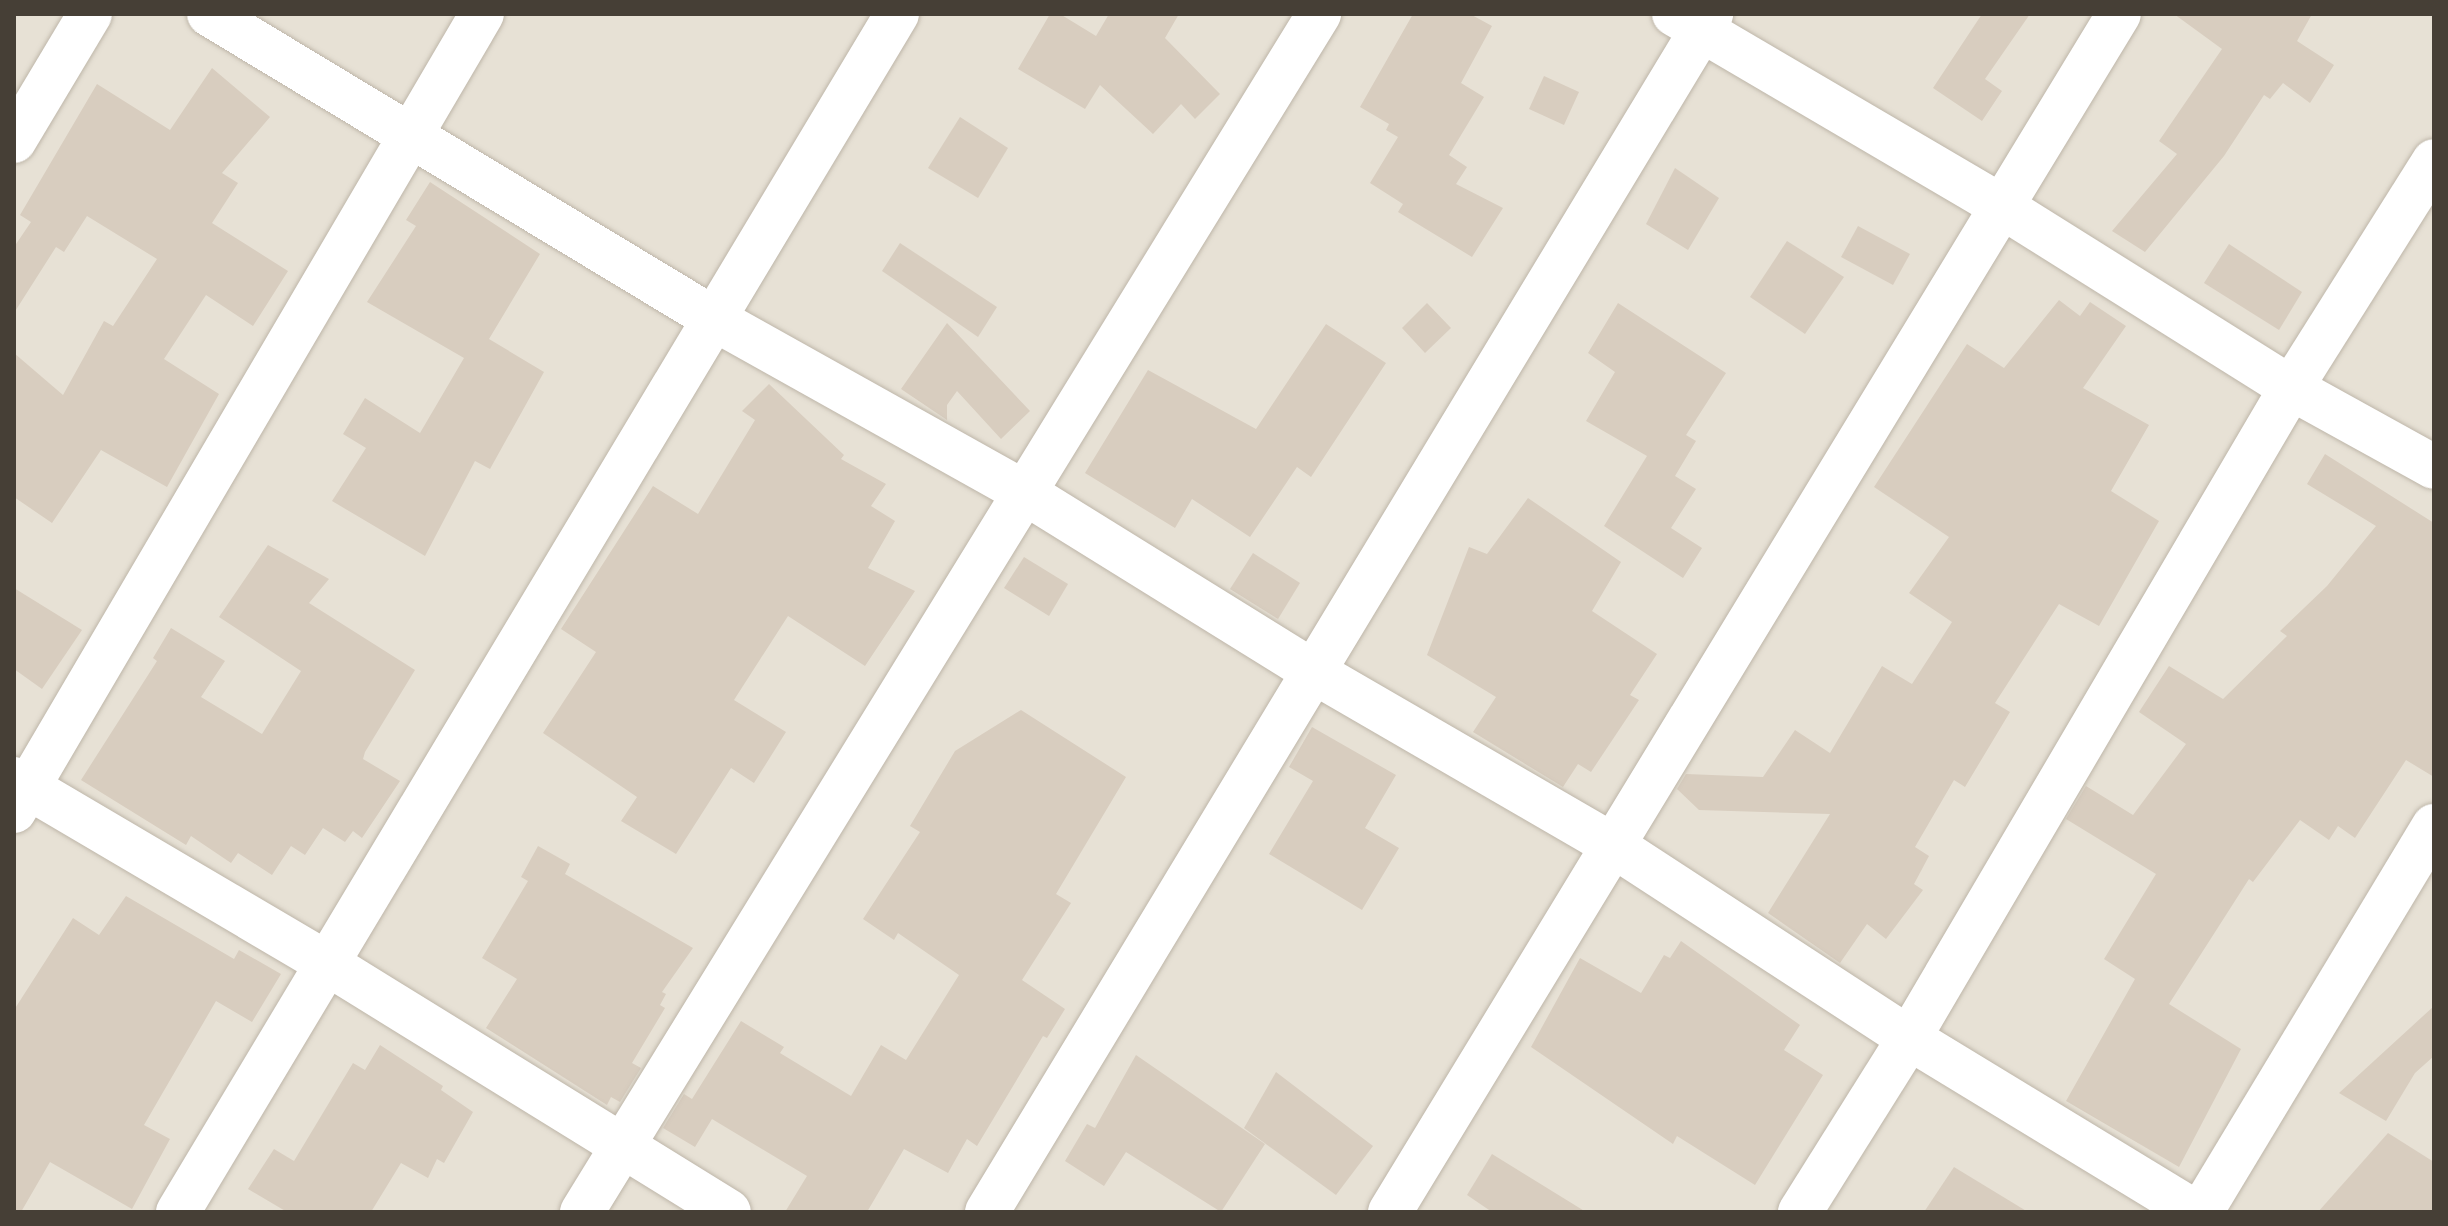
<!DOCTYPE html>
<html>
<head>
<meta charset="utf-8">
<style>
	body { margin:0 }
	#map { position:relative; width:2448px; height:1226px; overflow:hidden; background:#f3efe7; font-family:"Alegreya Sans",sans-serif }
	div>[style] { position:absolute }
	.residential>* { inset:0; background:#e7e1d5 }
	.building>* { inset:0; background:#d8cdbf }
	.roads { filter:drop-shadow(0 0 2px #beb6a9) drop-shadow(0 0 2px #beb6a9) }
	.minor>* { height:44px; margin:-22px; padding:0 22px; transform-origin:22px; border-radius:22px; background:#fff }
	span { translate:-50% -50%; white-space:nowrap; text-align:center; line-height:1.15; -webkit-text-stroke:8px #fff; paint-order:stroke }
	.frame { position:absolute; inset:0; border:16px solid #463f36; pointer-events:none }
</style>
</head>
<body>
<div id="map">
	<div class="residential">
		<i style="clip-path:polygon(14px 14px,2434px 14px,2434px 1212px,14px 1212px)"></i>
	</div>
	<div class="building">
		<i style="clip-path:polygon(1050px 14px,1060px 14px,1096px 36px,1109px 14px,1179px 14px,1165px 38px,1220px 94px,1195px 119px,1181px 104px,1153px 134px,1100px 85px,1085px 109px,1018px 69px)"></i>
		<i style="clip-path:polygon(1413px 14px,1470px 14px,1492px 26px,1461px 83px,1484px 97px,1449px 155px,1467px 167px,1456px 184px,1503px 208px,1472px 257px,1398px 212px,1403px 204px,1370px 183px,1398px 137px,1386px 130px,1389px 124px,1360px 107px)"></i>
		<i style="clip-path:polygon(1982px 14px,2030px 14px,1985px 79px,2002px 91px,1982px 121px,1933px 88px)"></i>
		<i style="clip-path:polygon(2174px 14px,2312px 14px,2297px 41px,2334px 65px,2310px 103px,2283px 83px,2270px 99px,2264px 95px,2224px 156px,2145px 252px,2112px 231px,2177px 154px,2159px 141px,2222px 49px)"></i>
		<i style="clip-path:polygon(212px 68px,270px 117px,222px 173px,238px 183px,212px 223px,288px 271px,253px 326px,206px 295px,164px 359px,219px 394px,167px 487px,101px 450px,52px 523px,14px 497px,14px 353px,63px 395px,104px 321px,113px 326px,157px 259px,87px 216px,64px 252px,56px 247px,14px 313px,14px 247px,31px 222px,20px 215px,97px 84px,170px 130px)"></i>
		<i style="clip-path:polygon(1544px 76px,1579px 92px,1564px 125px,1529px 109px)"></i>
		<i style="clip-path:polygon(960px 117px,1008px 148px,978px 198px,928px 168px)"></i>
		<i style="clip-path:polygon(1675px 168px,1719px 198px,1688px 250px,1646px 224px)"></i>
		<i style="clip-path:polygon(430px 182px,540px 254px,489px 339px,544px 372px,490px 469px,475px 461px,425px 556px,332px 501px,366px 448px,343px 434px,365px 398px,420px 433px,464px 358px,367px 302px,416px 226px,406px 220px)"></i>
		<i style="clip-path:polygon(1858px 226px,1910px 254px,1893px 285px,1841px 257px)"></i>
		<i style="clip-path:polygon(1787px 241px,1844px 277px,1805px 334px,1750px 297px)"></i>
		<i style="clip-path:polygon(900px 243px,997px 307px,978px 337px,882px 271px)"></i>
		<i style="clip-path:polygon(2229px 244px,2302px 292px,2279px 330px,2204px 283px)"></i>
		<i style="clip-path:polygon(2059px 300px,2080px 316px,2090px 302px,2126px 326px,2083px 388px,2149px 425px,2111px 491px,2159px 521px,2099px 626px,2059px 604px,1995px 703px,2010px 712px,1965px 787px,1954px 780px,1915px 847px,1929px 856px,1914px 884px,1923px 890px,1886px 939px,1867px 924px,1840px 963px,1768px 913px,1830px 814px,1699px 810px,1677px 789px,1686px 774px,1763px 777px,1795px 730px,1830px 753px,1882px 666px,1912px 684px,1952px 622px,1909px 593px,1949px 537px,1874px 487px,1967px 344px,2004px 368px)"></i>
		<i style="clip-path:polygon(1427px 303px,1451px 328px,1425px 353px,1402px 328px)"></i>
		<i style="clip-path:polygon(1618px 303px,1726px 373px,1686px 435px,1696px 441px,1675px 476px,1696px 489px,1671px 528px,1702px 548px,1683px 578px,1604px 526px,1647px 456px,1586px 421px,1615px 372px,1588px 353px)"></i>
		<i style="clip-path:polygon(947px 323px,1030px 411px,1001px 439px,957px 391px,947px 405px,947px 420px,901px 389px)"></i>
		<i style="clip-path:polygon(1326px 324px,1386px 363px,1311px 477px,1297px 467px,1250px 537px,1192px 499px,1175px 528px,1085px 473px,1148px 370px,1256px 429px)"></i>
		<i style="clip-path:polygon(769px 384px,844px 455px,841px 459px,886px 484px,871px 506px,895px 521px,868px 568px,915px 591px,865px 666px,788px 616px,734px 700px,786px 732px,754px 783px,731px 768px,676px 854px,621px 821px,637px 797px,543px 733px,596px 652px,561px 629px,653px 486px,698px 514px,755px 420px,742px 411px)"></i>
		<i style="clip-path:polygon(2325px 454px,2434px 523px,2434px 777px,2406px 760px,2355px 838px,2338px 826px,2329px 840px,2300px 820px,2253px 882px,2249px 879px,2169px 1004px,2241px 1049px,2179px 1167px,2066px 1101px,2135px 979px,2104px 959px,2156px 874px,2066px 819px,2086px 786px,2133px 815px,2186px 744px,2139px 712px,2169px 666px,2223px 699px,2287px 636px,2280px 631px,2327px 586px,2376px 526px,2307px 484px)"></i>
		<i style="clip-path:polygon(1528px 498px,1621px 562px,1592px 611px,1657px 654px,1630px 695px,1639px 700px,1591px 772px,1578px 764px,1563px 787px,1473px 732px,1496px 697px,1427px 655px,1469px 547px,1487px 554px)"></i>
		<i style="clip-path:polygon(268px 545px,329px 579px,309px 603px,415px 670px,365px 752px,363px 759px,400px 781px,362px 838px,353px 831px,345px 842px,323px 828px,305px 855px,291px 846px,272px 875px,238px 853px,231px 863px,191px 836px,186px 845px,81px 780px,157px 661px,153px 658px,171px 628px,225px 661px,201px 697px,262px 734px,301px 671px,219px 617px)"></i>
		<i style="clip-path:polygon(1253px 553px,1300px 583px,1278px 619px,1230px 589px)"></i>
		<i style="clip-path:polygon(1024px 557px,1068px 584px,1049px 616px,1004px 588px)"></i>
		<i style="clip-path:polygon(14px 588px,82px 630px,42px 689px,14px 669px)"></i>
		<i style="clip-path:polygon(1021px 710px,1126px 777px,1056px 894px,1071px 903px,1022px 980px,1065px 1009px,1047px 1038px,1043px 1036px,977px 1146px,967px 1139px,948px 1173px,904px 1149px,867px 1212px,785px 1212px,807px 1176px,712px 1119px,695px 1147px,663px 1128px,684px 1094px,692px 1099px,741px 1021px,784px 1047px,780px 1053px,851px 1096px,881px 1045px,906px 1060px,959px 975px,898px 933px,894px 940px,863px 919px,920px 832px,910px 826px,955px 751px)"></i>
		<i style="clip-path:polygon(1312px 727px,1396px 775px,1365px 828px,1399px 848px,1362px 910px,1269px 854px,1313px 781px,1289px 767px)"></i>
		<i style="clip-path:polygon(538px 846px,570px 864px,565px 874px,693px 948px,662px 992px,666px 994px,660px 1005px,665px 1008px,632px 1063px,641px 1068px,620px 1102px,611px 1097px,607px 1105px,486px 1028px,517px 979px,482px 958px,528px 881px,521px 877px)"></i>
		<i style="clip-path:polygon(126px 896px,234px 959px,239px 950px,281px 974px,252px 1022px,216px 1001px,144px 1125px,170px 1139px,132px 1209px,50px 1162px,21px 1212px,14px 1212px,14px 1010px,73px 918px,99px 935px)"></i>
		<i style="clip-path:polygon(1681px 941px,1800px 1025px,1784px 1050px,1823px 1075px,1755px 1185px,1677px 1136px,1673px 1144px,1531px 1047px,1580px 958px,1641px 993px,1664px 955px,1670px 958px)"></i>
		<i style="clip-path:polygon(2434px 1006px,2434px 1056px,2415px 1073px,2386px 1121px,2339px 1093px)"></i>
		<i style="clip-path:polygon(380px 1045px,443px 1086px,441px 1090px,473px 1112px,444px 1163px,437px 1159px,428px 1178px,401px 1163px,371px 1212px,287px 1212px,248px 1189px,274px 1149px,294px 1161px,353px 1063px,365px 1070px)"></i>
		<i style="clip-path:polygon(1136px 1055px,1265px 1144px,1221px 1212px,1126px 1152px,1104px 1186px,1065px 1161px,1087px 1124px,1095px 1128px)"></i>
		<i style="clip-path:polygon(1276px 1072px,1373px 1146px,1336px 1195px,1244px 1128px)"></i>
		<i style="clip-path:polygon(2388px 1133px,2434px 1162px,2434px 1212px,2318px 1212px)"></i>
		<i style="clip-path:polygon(1492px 1154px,1586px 1212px,1492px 1212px,1467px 1195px)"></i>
		<i style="clip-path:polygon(1954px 1167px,2028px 1212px,1924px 1212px)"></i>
	</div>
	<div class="roads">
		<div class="minor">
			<i style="left:209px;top:14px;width:592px;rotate:31.11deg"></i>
			<i style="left:716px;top:320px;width:351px;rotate:29.2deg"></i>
			<i style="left:1022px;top:491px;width:344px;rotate:31.8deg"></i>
			<i style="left:1314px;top:672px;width:343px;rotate:30.1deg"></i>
			<i style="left:1611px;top:844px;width:356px;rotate:33.1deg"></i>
			<i style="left:1909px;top:1038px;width:335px;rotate:31.3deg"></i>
			<i style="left:1674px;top:14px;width:379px;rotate:30.4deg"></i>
			<i style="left:2001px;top:206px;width:342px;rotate:32.1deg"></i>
			<i style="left:2291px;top:388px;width:163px;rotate:28.9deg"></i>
			<i style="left:14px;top:141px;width:148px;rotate:-59.1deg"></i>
			<i style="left:14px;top:779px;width:364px;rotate:30.5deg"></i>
			<i style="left:328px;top:964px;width:471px;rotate:31.7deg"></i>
			<i style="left:14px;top:811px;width:924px;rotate:-59.58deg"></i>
			<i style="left:178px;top:1212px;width:1397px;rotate:-59.03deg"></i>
			<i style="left:582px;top:1212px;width:1407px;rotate:-58.4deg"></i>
			<i style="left:987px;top:1212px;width:1400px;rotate:-58.85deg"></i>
			<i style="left:1390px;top:1212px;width:1402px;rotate:-58.68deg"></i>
			<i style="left:1800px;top:1212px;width:205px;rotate:-57.9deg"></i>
			<i style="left:1909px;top:1038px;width:754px;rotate:-59.56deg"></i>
			<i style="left:2291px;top:388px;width:268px;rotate:-57.8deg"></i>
			<i style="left:2201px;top:1212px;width:451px;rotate:-58.9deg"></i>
		</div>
	</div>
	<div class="frame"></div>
</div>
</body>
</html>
